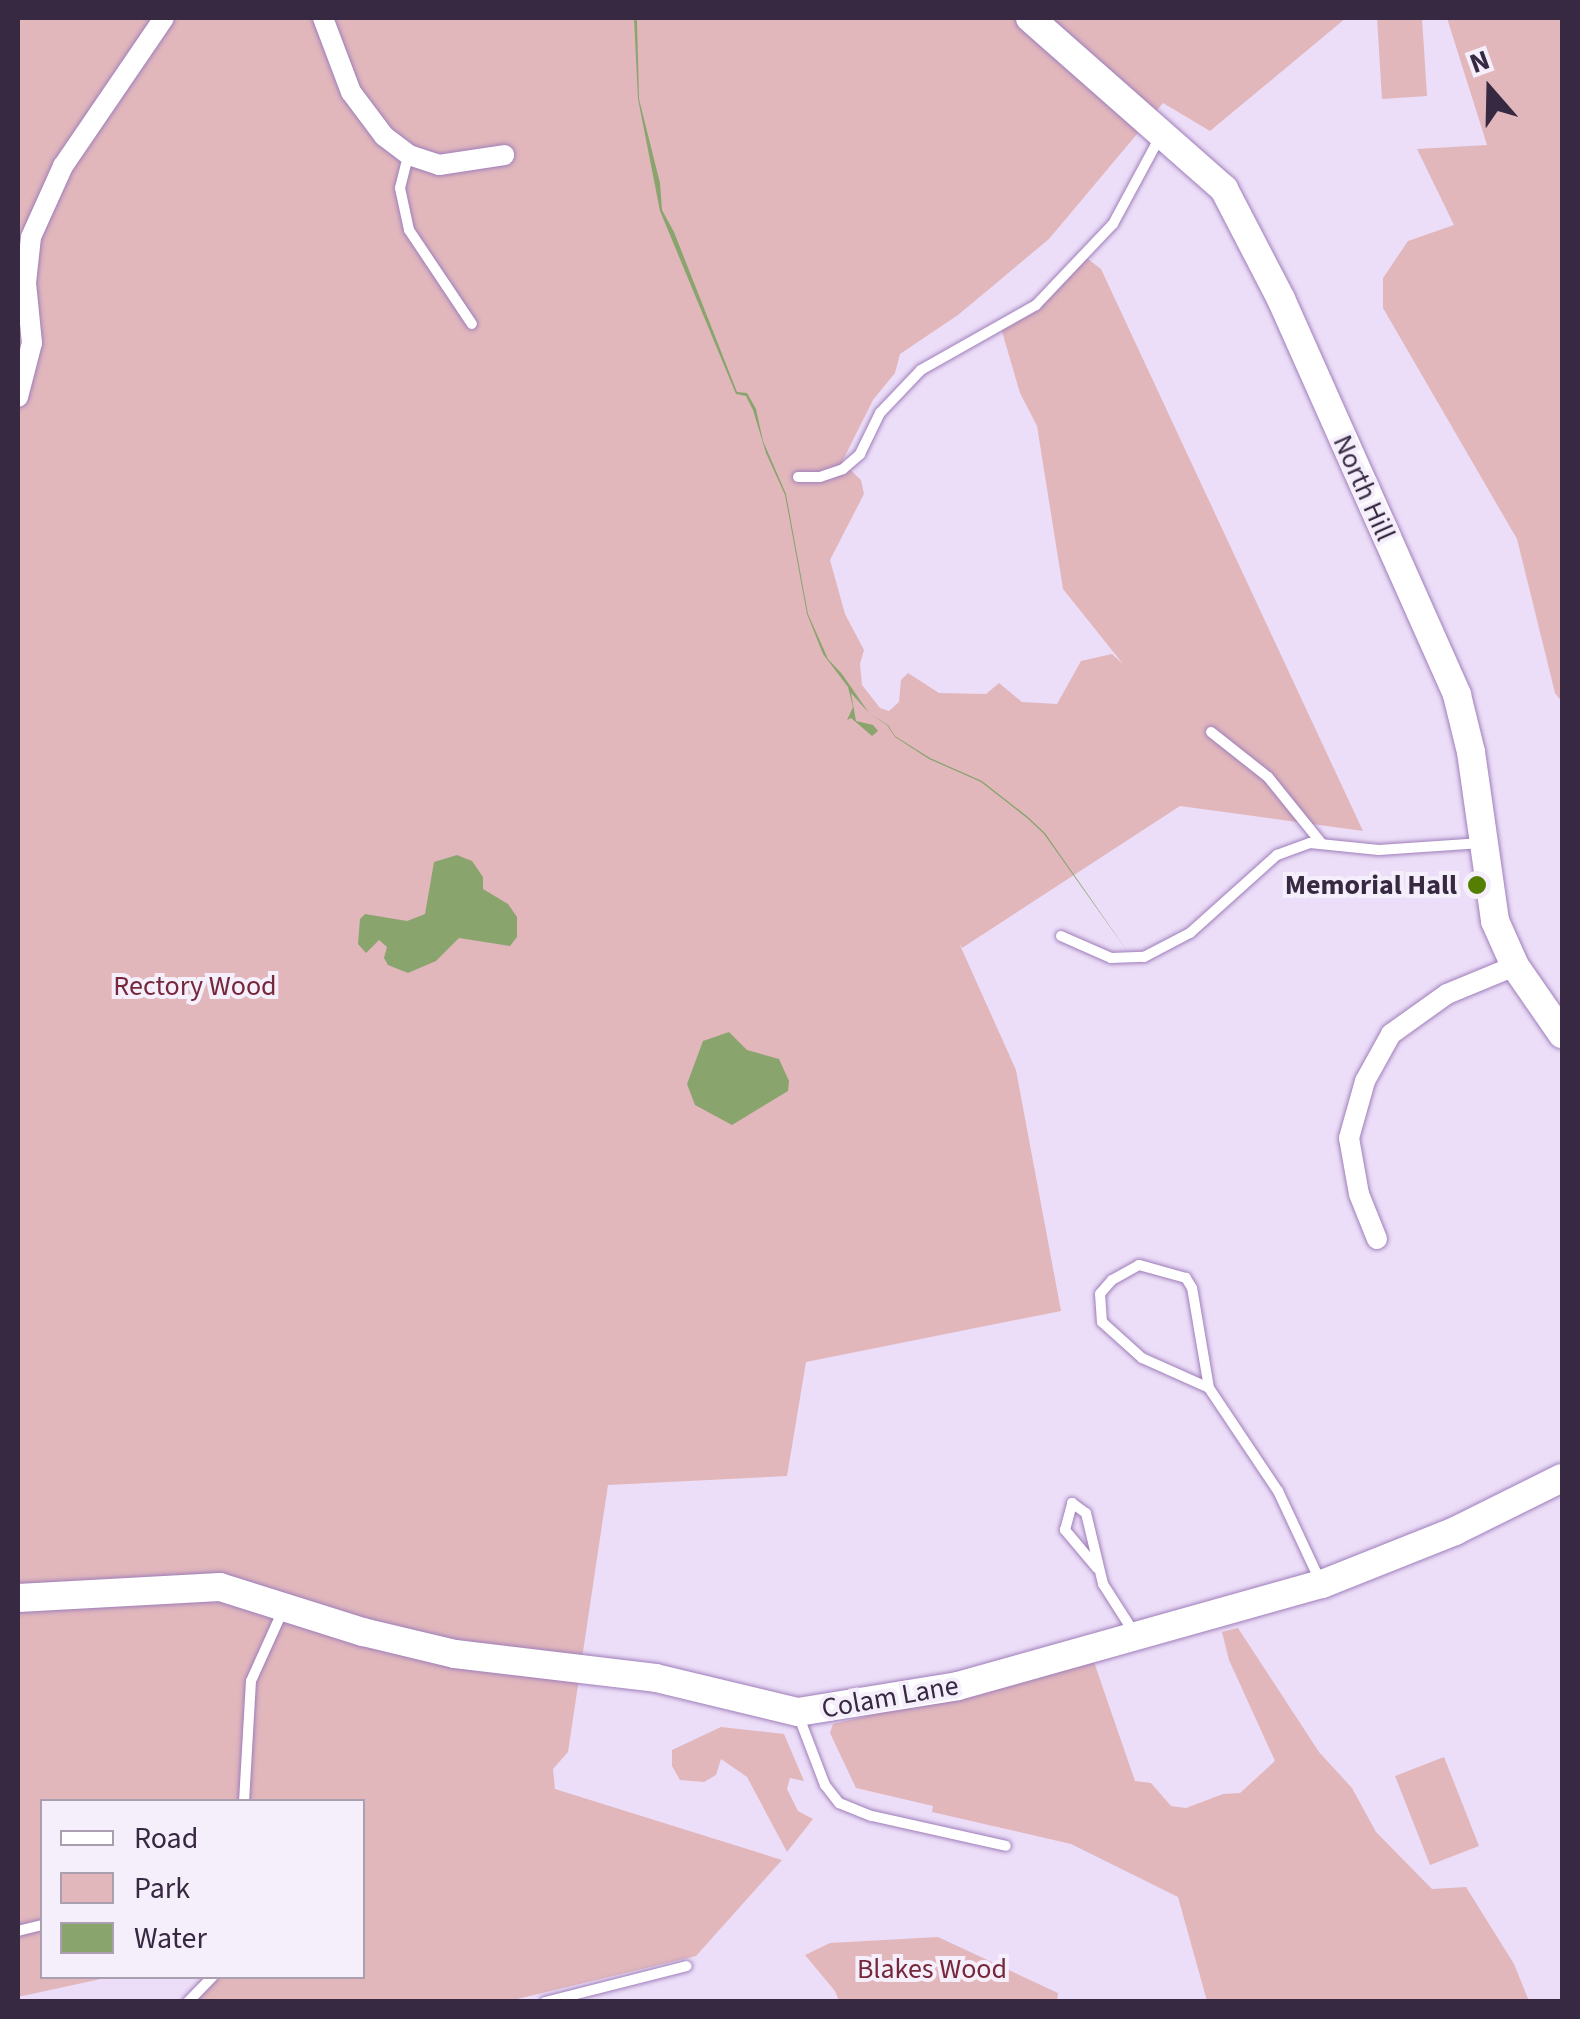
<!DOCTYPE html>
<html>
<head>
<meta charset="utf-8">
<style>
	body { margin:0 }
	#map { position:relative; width:1580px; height:2019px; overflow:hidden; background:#ecdef8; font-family:"Source Sans 3",sans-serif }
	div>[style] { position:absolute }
	.green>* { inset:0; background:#e1b7bc }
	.water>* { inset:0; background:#8aa46e }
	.roads { filter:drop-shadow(0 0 2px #9f7eba) drop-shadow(0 0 2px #9f7eba) }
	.lane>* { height:10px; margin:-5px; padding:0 5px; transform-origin:5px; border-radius:5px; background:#fff }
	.street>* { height:20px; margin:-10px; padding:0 10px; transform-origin:10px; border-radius:10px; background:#fff }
	.secondary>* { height:28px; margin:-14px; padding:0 14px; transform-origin:14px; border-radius:14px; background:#fff }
	.dots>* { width:28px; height:28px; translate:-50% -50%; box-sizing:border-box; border:5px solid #f5eefb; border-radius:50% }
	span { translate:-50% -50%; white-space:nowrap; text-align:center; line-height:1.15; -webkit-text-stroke:8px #f5eefb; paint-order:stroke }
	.street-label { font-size:28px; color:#372942 }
	.poi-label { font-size:28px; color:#372942; font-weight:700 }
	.right { translate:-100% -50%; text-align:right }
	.park-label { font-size:28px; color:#76273a }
	.frame { position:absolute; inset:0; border:20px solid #372942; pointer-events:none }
	.legend { position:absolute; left:40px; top:1799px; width:325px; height:180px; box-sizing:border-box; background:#f5eefb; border:2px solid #a99fb1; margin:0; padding:12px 18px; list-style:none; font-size:30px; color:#372942 }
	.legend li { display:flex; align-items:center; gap:20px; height:50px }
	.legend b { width:50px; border:2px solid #a99fb1 }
	.north { position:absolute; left:1440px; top:40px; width:100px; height:100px; -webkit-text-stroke:8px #f5eefb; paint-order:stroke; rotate:340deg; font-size:28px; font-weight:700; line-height:40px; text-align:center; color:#372942 }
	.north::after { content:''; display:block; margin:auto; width:35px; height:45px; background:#372942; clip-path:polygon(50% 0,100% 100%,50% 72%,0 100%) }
</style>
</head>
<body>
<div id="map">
	<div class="green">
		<i style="clip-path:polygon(18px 18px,1346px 18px,1210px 131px,1163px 103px,1049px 239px,958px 315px,900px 354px,895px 373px,873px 400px,842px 462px,861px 480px,864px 494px,830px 560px,845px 614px,864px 650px,860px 664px,862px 685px,880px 708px,889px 711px,899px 702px,901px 680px,908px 673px,939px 693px,986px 694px,999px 683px,1022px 702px,1057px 704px,1081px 661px,1112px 654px,1123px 664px,1063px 589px,1037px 426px,1020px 393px,1001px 328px,1044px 299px,1084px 256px,1101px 269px,1363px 831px,1180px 806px,962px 948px,959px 943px,1016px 1070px,1061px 1311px,806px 1362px,787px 1476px,608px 1485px,568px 1752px,553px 1769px,555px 1789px,782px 1860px,696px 1956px,509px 2001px,187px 2001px,202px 1977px,362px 1976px,362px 1802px,42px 1802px,42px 1976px,110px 1977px,18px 1997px)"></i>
		<i style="clip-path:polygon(1377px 18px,1422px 18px,1427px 96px,1382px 99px)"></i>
		<i style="clip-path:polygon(1447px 18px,1562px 18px,1562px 702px,1555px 693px,1517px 539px,1383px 308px,1383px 278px,1408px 241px,1454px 225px,1417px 149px,1487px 145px)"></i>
		<i style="clip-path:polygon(1238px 1628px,1319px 1752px,1352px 1788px,1376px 1832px,1432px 1889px,1466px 1887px,1514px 1964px,1529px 2001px,1207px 2001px,1178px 1897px,1071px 1844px,932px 1812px,933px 1806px,856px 1788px,830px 1733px,833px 1724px,1094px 1662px,1135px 1781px,1151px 1783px,1171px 1806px,1186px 1808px,1223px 1794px,1240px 1793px,1275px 1761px,1229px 1660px,1222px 1632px)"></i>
		<i style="clip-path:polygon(721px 1727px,784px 1734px,804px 1781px,790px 1778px,787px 1789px,798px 1811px,813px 1819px,787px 1852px,747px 1777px,721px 1759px,716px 1775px,704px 1782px,680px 1780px,672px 1766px,672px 1750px)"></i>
		<i style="clip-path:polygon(1444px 1757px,1479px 1846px,1430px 1865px,1395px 1776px)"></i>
		<i style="clip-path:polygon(938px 1937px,1058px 1993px,1057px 2001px,839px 2001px,835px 1991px,805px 1955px,830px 1943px)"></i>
	</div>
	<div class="water">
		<i style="clip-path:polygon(634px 18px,637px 21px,639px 99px,660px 183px,662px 210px,674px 232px,737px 392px,747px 393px,756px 409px,763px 441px,786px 494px,808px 614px,828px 659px,842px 674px,869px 713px,888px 725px,895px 736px,930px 758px,982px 781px,1028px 817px,1045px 833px,1130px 955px,1044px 834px,1027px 818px,981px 782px,929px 759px,895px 737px,887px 725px,869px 713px,851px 693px,856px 721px,873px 725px,878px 731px,872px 736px,851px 718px,847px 720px,853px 707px,848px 687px,823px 654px,807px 614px,785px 495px,766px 453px,753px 410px,746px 396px,736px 394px,660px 211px,638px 99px)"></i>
		<i style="clip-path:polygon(457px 855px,472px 861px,483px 877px,483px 889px,508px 904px,517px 917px,517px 937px,510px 946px,459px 938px,436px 961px,408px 973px,388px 965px,384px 958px,387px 947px,379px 940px,366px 953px,358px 944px,360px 919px,365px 914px,407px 921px,425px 914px,434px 862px)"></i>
		<i style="clip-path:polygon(729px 1032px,747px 1050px,779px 1059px,789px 1081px,788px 1091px,732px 1125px,695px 1105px,687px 1084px,703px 1041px)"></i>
	</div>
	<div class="roads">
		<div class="lane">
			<i style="left:408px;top:156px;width:33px;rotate:104deg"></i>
			<i style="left:400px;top:188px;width:43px;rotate:77.9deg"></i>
			<i style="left:409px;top:230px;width:113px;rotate:56.2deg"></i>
			<i style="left:798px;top:477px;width:22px"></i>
			<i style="left:820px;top:477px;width:24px;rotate:-19deg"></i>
			<i style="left:843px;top:469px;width:23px;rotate:-41deg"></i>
			<i style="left:860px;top:454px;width:46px;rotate:-64deg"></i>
			<i style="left:880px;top:413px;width:59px;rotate:-46.4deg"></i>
			<i style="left:921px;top:370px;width:132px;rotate:-29.5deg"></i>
			<i style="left:1036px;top:305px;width:112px;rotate:-46.5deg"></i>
			<i style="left:1113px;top:224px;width:101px;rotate:-61.7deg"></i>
			<i style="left:1211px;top:732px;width:73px;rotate:38.3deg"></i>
			<i style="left:1268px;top:777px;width:86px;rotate:51.1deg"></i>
			<i style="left:1061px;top:936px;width:55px;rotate:23.7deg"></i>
			<i style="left:1111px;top:958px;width:33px;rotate:-2deg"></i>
			<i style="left:1144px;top:957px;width:52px;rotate:-27.6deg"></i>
			<i style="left:1190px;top:933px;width:117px;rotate:-41.9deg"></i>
			<i style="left:1277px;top:855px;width:35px;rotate:-20deg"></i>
			<i style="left:1310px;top:843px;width:69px;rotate:5.8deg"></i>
			<i style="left:1379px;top:850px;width:103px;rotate:-3.9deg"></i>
			<i style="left:1209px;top:1388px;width:101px;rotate:-99.6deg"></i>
			<i style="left:1192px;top:1288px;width:12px;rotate:-121deg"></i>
			<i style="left:1186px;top:1278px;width:49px;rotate:-164.5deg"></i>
			<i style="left:1139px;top:1265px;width:31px;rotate:151deg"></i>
			<i style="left:1112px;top:1280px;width:18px;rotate:131deg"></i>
			<i style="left:1100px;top:1294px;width:28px;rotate:86deg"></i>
			<i style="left:1102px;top:1322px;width:54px;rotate:42deg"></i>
			<i style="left:1142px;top:1358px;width:73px;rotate:24.1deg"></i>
			<i style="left:1209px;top:1388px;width:124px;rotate:56.2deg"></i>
			<i style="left:1278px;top:1491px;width:102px;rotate:64.9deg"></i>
			<i style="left:1097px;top:1568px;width:50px;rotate:-130.1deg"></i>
			<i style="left:1065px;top:1530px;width:28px;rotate:-75deg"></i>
			<i style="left:1072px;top:1503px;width:17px;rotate:36deg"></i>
			<i style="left:1086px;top:1513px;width:73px;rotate:76.5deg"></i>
			<i style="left:1103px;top:1584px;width:59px;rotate:57.4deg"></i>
			<i style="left:799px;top:1717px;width:73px;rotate:69.1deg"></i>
			<i style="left:825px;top:1785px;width:23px;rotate:52deg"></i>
			<i style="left:839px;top:1803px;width:35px;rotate:22deg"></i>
			<i style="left:872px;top:1816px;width:137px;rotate:12.6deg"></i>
			<i style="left:244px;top:1802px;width:121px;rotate:-86.7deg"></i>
			<i style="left:251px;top:1681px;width:78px;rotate:-65.7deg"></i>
			<i style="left:18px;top:1931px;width:25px;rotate:-14deg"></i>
			<i style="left:188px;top:2002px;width:36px;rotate:-46deg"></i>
			<i style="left:545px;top:2002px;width:146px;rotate:-14.2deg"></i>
		</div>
		<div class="street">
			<i style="left:323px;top:18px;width:79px;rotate:69.3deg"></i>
			<i style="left:351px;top:92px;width:55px;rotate:53.1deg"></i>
			<i style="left:384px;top:136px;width:31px;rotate:37deg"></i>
			<i style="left:409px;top:155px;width:32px;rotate:18deg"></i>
			<i style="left:439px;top:165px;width:66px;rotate:-8.7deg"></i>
			<i style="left:18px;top:397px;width:56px;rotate:-75.5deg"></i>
			<i style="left:32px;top:343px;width:60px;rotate:-95.7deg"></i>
			<i style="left:26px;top:283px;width:46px;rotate:-83.8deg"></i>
			<i style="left:31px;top:237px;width:78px;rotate:-65.7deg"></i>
			<i style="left:63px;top:166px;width:179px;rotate:-55.7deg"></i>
			<i style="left:1377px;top:1239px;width:48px;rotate:-111.8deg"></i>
			<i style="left:1359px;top:1194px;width:57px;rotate:-100.1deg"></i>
			<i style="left:1349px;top:1138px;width:59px;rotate:-74.3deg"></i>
			<i style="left:1365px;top:1081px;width:54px;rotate:-61deg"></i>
			<i style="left:1391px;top:1034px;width:69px;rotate:-35.5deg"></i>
			<i style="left:1447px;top:994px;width:74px;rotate:-22.4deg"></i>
		</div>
		<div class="secondary">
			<i style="left:1030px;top:18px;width:259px;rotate:41.4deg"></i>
			<i style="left:1224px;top:189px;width:124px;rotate:62.6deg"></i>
			<i style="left:1281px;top:299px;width:433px;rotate:66deg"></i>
			<i style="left:1457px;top:695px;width:59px;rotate:76.2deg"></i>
			<i style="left:1471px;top:752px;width:171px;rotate:81.9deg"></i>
			<i style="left:1495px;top:921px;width:49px;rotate:66deg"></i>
			<i style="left:1515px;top:966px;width:83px;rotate:55.3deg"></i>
			<i style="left:18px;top:1598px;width:202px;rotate:-3.1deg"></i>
			<i style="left:220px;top:1587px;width:150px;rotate:17.5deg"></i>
			<i style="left:363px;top:1632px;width:95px;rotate:13.4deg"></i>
			<i style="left:455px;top:1654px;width:202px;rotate:6.8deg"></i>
			<i style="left:656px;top:1678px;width:146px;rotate:13.5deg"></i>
			<i style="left:798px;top:1712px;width:162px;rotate:-9.2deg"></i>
			<i style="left:958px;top:1686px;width:378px;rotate:-15.7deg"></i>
			<i style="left:1322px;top:1584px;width:143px;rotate:-21.7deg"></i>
			<i style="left:1455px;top:1531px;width:119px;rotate:-26.4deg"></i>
		</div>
	</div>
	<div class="dots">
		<i style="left:1477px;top:885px;background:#547f03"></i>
	</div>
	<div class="street-label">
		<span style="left:1364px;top:488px;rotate:66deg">North Hill</span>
		<span style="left:890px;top:1697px;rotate:-10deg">Colam Lane</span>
	</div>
	<div class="poi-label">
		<span class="right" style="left:1457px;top:885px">Memorial Hall</span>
	</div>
	<div class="park-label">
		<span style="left:195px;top:986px">Rectory Wood</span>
		<span style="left:932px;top:1969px">Blakes Wood</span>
	</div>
	<div class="frame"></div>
	<ul class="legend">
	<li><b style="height:12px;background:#fff"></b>Road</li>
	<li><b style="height:28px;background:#e1b7bc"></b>Park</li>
	<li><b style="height:28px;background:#8aa46e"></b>Water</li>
	</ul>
	<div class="north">N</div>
</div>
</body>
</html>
